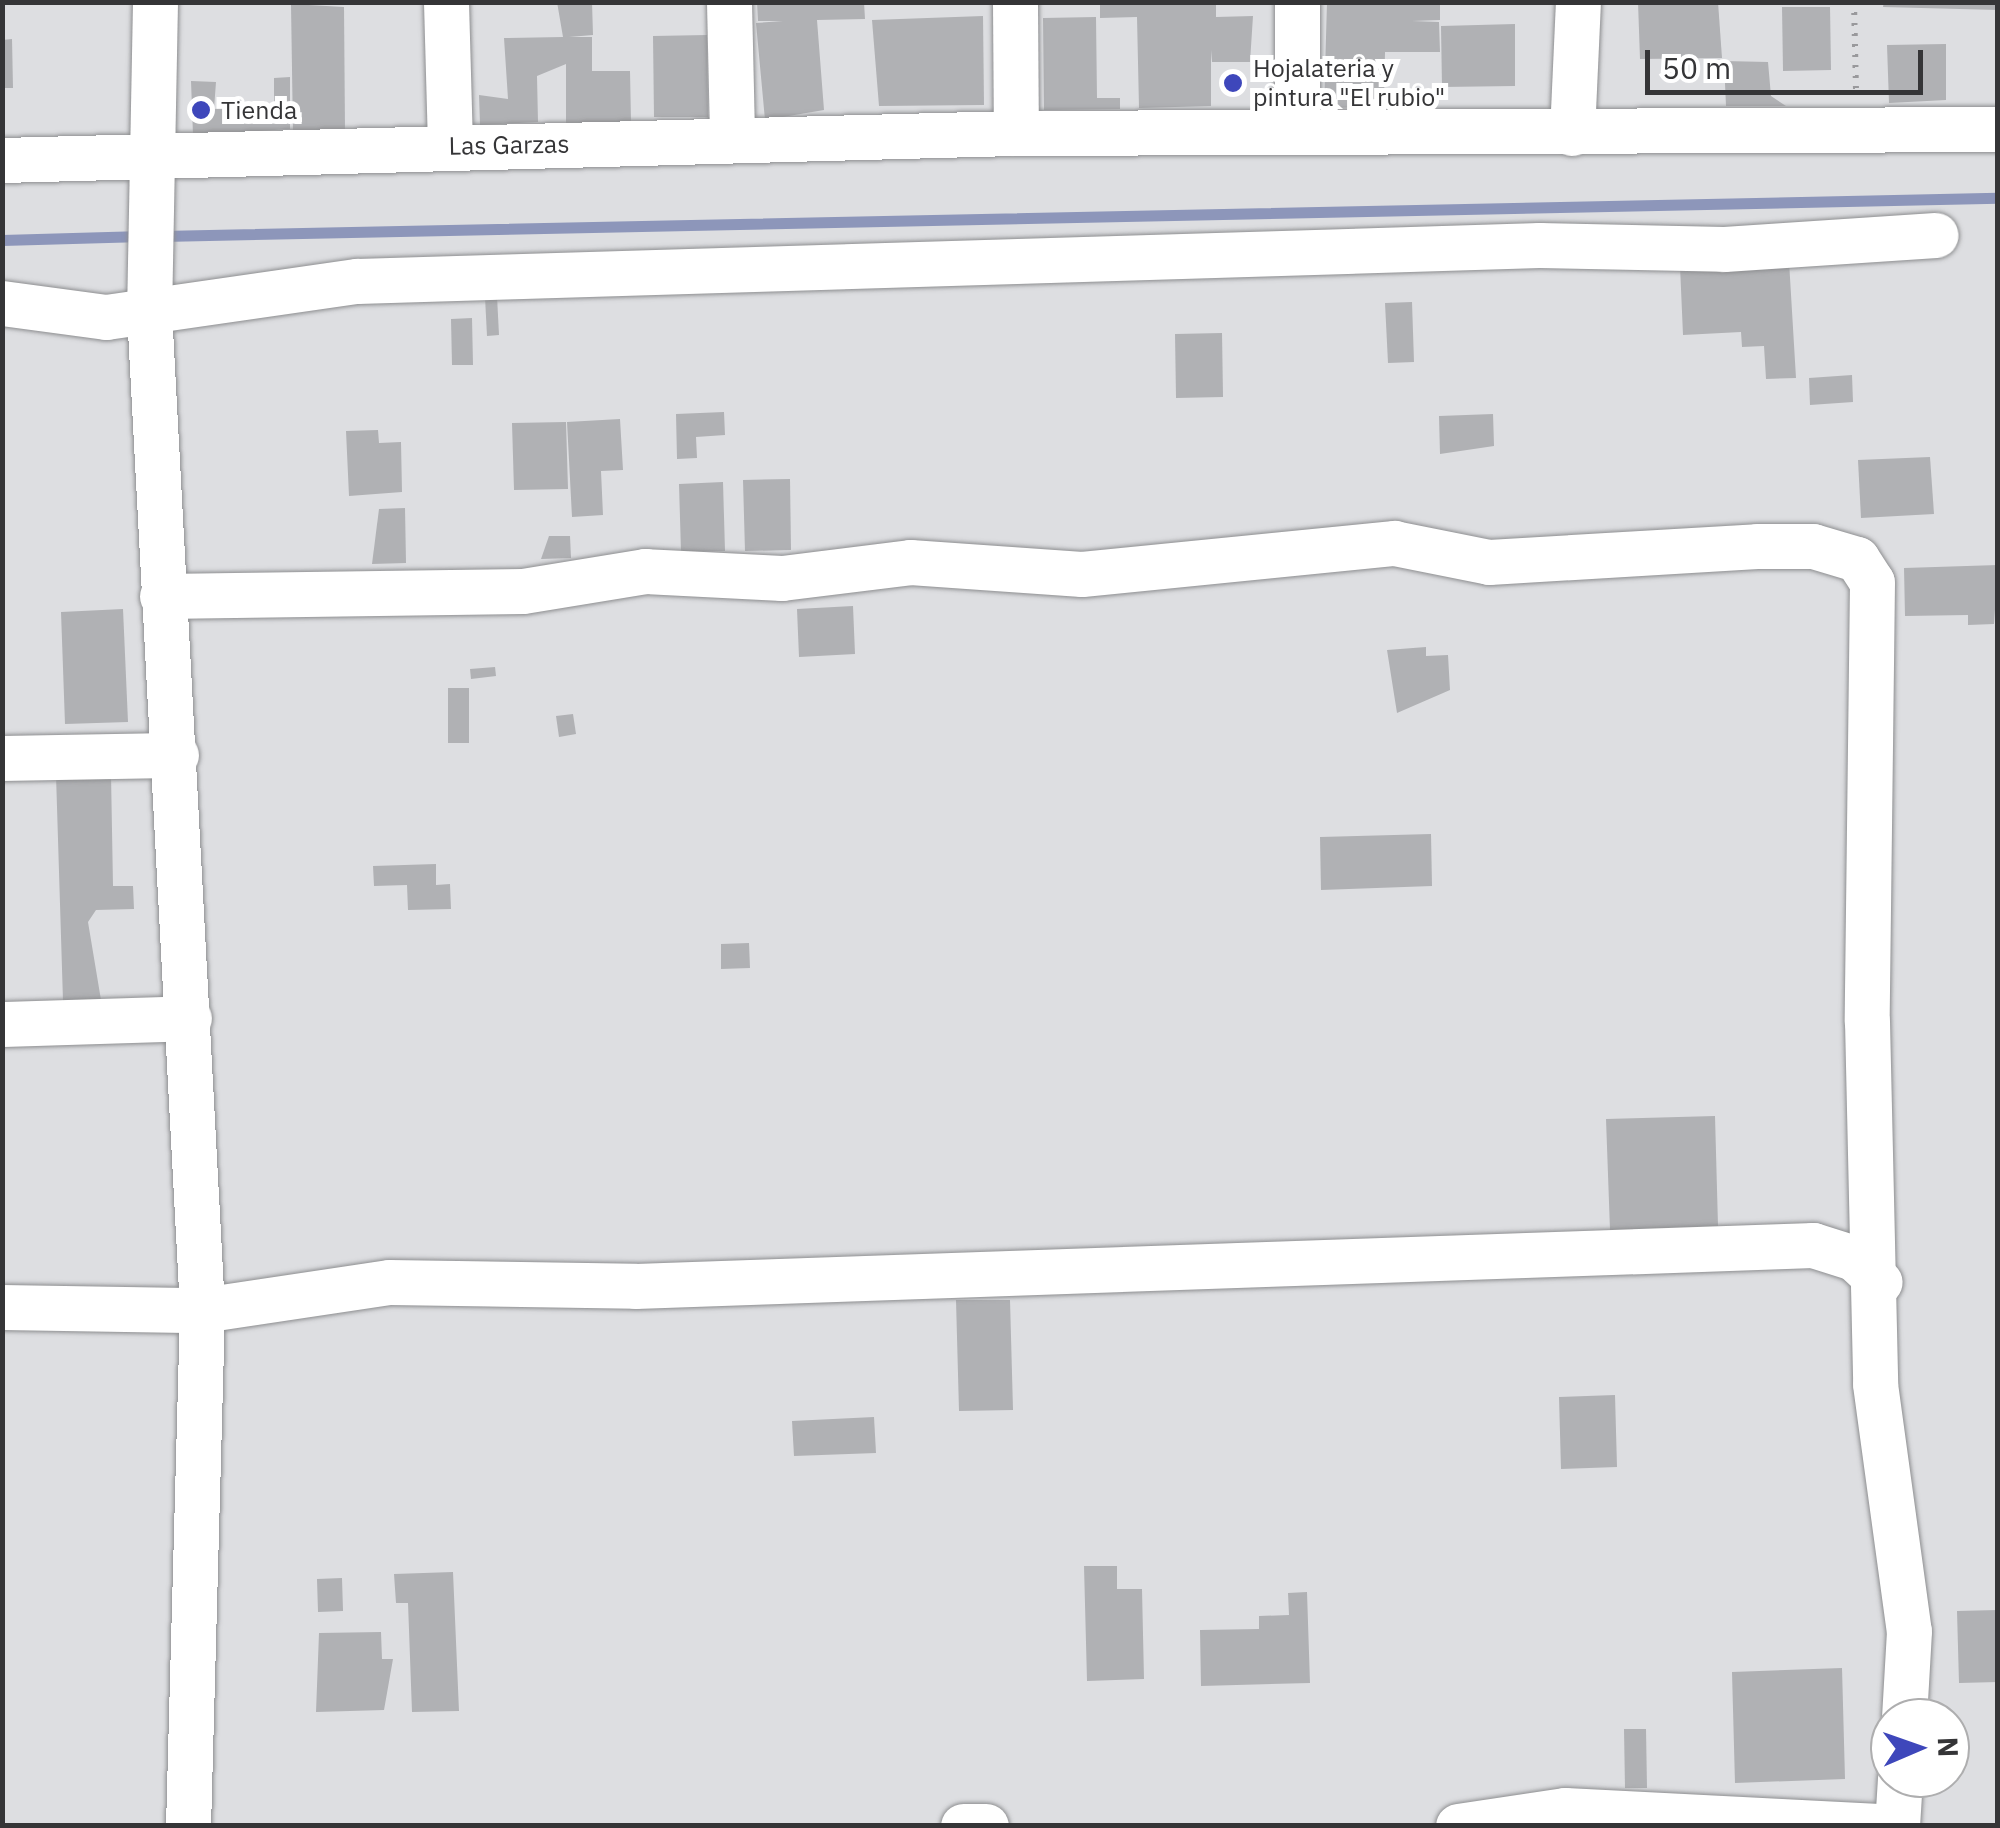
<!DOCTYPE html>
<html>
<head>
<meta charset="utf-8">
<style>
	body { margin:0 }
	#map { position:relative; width:2000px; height:1828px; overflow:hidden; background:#dddee1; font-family:"IBM Plex Sans",sans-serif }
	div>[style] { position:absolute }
	.stream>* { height:11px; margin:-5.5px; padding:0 5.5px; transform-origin:5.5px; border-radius:5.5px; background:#8d96ba }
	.building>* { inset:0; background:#b0b1b4 }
	.path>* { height:6px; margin-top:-3px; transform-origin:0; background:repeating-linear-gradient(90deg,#99999c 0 2.5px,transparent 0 10.5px) }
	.roads { filter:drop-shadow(0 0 2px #8d8e90) drop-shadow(0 0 2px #8d8e90) }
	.minor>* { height:45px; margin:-22.5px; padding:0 22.5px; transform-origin:22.5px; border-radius:22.5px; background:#fff }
	.dots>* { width:28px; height:28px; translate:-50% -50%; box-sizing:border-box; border:5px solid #fff; border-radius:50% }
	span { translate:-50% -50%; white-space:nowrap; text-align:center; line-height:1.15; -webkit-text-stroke:10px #fff; paint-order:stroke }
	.poi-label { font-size:25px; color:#353537 }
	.left { translate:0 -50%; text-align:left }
	.street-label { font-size:25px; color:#353537 }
	.frame { position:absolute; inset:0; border:5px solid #353537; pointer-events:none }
	.north { position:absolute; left:1870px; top:1698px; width:100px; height:100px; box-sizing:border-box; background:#fff; border:2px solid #aeaeaf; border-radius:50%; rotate:88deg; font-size:28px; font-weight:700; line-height:40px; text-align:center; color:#353537 }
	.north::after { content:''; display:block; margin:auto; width:35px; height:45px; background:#3e47bb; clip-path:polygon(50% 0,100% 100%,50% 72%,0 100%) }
	.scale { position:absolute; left:1645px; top:50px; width:278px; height:45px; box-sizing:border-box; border:5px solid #353537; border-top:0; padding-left:12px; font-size:30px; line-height:35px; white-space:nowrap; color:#353537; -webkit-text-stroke:8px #fff; paint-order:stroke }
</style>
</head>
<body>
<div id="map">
	<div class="stream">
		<i style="left:162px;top:236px;width:1836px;rotate:-1.19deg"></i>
		<i style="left:2px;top:240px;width:141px;rotate:-1.6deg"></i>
	</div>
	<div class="building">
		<i style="clip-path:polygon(557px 2px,592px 2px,593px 35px,569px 37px,592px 37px,592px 71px,630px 71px,631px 122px,566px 123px,566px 64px,537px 76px,538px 122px,480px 125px,479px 95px,508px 99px,504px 38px,563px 37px)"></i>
		<i style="clip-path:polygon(757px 2px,864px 2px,865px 19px,817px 20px,824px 110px,765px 120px,756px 23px,783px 21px,758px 21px)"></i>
		<i style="clip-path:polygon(1100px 2px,1216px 2px,1216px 17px,1253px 16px,1250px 62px,1212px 62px,1211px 50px,1211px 106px,1139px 108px,1137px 17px,1100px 18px)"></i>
		<i style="clip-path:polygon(1327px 2px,1440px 2px,1440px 20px,1412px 21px,1439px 22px,1440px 52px,1385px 52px,1384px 107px,1324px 108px)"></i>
		<i style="clip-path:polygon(1638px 2px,1718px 2px,1722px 58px,1640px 59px)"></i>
		<i style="clip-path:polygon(1884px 2px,1998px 2px,1998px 10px,1883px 7px)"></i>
		<i style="clip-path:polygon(291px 4px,344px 7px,345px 131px,293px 134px)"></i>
		<i style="clip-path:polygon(1782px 7px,1830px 7px,1831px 70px,1783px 71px)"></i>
		<i style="clip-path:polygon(983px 16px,984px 105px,879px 106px,872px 20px)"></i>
		<i style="clip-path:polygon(1096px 17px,1097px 98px,1120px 98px,1120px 109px,1044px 110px,1043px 18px)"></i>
		<i style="clip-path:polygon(1515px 24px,1515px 86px,1442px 87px,1441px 26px)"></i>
		<i style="clip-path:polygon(707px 35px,708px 117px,654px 117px,653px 36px)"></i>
		<i style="clip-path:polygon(12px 39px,13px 88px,2px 88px,2px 40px)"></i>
		<i style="clip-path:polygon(1946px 44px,1946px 100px,1889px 103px,1887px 45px)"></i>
		<i style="clip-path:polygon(1724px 61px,1768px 62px,1771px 96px,1786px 106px,1726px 106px)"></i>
		<i style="clip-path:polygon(290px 77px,290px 129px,193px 135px,191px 81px,216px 82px,214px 109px,274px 104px,274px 78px)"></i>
		<i style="clip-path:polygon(1789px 261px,1796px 378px,1766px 379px,1764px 346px,1742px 347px,1741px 332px,1683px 335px,1680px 266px)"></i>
		<i style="clip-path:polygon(497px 296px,499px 335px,487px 336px,485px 297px)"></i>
		<i style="clip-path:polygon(1412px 302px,1414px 362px,1388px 363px,1385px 303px)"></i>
		<i style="clip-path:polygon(472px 318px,473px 365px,452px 365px,451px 319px)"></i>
		<i style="clip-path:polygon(1222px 333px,1223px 397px,1176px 398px,1175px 334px)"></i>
		<i style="clip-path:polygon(1852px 375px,1853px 402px,1810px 405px,1809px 378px)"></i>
		<i style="clip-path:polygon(724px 412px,725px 435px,696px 437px,697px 458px,677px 459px,676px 414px)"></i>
		<i style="clip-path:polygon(1493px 414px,1494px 446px,1440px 454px,1439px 416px)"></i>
		<i style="clip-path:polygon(620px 419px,623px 470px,601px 471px,603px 515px,572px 517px,567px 422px)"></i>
		<i style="clip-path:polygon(566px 422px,568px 489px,514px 490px,512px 423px)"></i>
		<i style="clip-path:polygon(378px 430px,379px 443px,401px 442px,402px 492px,349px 496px,346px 431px)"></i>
		<i style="clip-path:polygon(1930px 457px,1934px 514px,1861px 518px,1858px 460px)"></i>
		<i style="clip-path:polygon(790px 479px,791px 550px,745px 551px,743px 480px)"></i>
		<i style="clip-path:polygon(723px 482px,725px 551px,681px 552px,679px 484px)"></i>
		<i style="clip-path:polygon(405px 508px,406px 563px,372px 564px,379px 509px)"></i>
		<i style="clip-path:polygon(549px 536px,570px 536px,571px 558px,541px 559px)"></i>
		<i style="clip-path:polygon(1998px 565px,1994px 624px,1968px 625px,1968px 615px,1905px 616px,1904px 568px)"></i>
		<i style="clip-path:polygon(853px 606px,855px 654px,799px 657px,797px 609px)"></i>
		<i style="clip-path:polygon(123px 609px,128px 722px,65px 724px,61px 612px)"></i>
		<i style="clip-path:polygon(1426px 647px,1426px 656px,1448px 655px,1450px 690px,1397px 713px,1387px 650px)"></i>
		<i style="clip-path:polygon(495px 667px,496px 676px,471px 679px,470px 669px)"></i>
		<i style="clip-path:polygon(448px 688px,469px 688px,469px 743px,448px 743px)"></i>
		<i style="clip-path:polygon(573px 714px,576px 734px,559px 737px,556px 716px)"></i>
		<i style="clip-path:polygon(111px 774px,113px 886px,133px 886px,134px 909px,96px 910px,88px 922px,101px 1000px,63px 1001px,56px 775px)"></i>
		<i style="clip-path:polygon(1431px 834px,1432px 886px,1321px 890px,1320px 837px)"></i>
		<i style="clip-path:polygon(436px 864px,436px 885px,450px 884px,451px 909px,408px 910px,407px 885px,374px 886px,373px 866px)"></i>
		<i style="clip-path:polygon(749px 943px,750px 968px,721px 969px,721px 944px)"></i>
		<i style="clip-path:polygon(1715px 1116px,1718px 1226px,1610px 1230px,1606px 1119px)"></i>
		<i style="clip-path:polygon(956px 1300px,1010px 1300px,1013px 1410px,959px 1411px)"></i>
		<i style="clip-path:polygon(1615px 1395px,1617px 1467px,1561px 1469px,1559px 1397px)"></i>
		<i style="clip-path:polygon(874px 1417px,876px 1453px,794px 1456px,792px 1421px)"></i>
		<i style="clip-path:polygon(1084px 1566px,1117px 1566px,1117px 1589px,1142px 1589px,1144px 1679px,1087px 1681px)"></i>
		<i style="clip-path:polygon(453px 1572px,459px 1711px,412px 1712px,408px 1603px,396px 1603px,394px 1574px)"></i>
		<i style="clip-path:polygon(342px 1578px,343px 1611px,318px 1612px,317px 1579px)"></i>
		<i style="clip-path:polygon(1307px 1592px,1310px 1683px,1201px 1686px,1200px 1630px,1259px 1629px,1259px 1616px,1289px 1615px,1288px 1593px)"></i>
		<i style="clip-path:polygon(1998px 1610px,1998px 1682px,1959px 1683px,1957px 1611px)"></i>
		<i style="clip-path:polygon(381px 1632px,382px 1659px,393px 1659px,384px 1710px,316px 1712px,319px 1633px)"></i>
		<i style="clip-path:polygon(1842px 1668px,1845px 1779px,1735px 1783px,1732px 1672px)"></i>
		<i style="clip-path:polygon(1624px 1729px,1646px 1729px,1647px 1788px,1625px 1788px)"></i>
	</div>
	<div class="path">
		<i style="left:1854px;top:2px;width:89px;rotate:88.7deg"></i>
	</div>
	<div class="roads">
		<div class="minor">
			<i style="left:155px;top:2px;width:309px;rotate:91.1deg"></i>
			<i style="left:149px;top:311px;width:1000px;rotate:86.96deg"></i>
			<i style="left:202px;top:1310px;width:516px;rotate:91.55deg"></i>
			<i style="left:446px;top:2px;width:145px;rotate:88.4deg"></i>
			<i style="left:729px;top:2px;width:137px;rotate:88.7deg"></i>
			<i style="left:1015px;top:2px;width:131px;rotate:89.6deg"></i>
			<i style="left:1297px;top:129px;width:127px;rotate:-90deg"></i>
			<i style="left:1572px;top:133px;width:131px;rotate:-87.4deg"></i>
			<i style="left:2px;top:160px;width:1014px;rotate:-1.53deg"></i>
			<i style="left:1016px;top:133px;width:982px;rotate:-0.23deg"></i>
			<i style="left:2px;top:303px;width:105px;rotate:7.7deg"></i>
			<i style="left:106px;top:317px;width:254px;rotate:-8.2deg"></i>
			<i style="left:357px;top:281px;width:1183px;rotate:-1.74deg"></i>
			<i style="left:1539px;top:245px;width:185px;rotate:1.2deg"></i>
			<i style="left:1724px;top:249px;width:212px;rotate:-3.8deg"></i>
			<i style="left:162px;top:596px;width:361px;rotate:-0.8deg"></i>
			<i style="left:523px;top:591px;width:124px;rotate:-9.3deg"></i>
			<i style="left:645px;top:571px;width:137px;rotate:2.9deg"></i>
			<i style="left:782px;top:578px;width:129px;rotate:-7.1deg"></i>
			<i style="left:910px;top:562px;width:172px;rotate:4deg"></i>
			<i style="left:1082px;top:574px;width:314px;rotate:-5.7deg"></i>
			<i style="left:1394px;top:543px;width:97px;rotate:11.3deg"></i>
			<i style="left:1489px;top:562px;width:268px;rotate:-3.4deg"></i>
			<i style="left:1757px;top:546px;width:56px"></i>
			<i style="left:1813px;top:546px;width:46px;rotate:16.5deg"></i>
			<i style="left:1857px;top:559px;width:27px;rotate:57deg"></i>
			<i style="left:1872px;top:582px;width:439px;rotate:90.7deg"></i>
			<i style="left:1867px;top:1021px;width:363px;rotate:88.7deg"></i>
			<i style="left:1875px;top:1384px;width:249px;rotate:82.2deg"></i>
			<i style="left:1909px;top:1631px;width:87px;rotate:93.3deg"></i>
			<i style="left:2px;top:758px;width:174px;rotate:-1deg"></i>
			<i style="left:2px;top:1024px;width:187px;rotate:-1.8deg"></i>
			<i style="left:2px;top:1307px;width:200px;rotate:0.9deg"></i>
			<i style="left:202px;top:1310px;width:189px;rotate:-8.5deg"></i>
			<i style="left:389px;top:1282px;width:246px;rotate:0.9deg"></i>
			<i style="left:635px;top:1286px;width:1179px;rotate:-1.99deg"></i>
			<i style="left:1813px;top:1245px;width:43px;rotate:17.6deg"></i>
			<i style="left:1854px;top:1258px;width:35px;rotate:43deg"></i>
			<i style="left:963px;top:1826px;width:23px"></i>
			<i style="left:1458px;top:1826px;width:108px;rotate:-8.5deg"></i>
			<i style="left:1565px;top:1810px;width:314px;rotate:2.9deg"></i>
			<i style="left:1897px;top:1826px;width:48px;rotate:-86.4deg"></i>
		</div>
	</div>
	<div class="dots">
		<i style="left:1233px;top:83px;background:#3e47bb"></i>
		<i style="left:201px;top:110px;background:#3e47bb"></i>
	</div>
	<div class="poi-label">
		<span class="left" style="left:1253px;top:83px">Hojalateria y<br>pintura "El rubio"</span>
		<span class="left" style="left:221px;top:110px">Tienda</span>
	</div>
	<div class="street-label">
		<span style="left:509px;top:145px;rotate:-1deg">Las Garzas</span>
	</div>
	<div class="frame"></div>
	<div class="north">N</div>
	<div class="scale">50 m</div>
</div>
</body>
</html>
